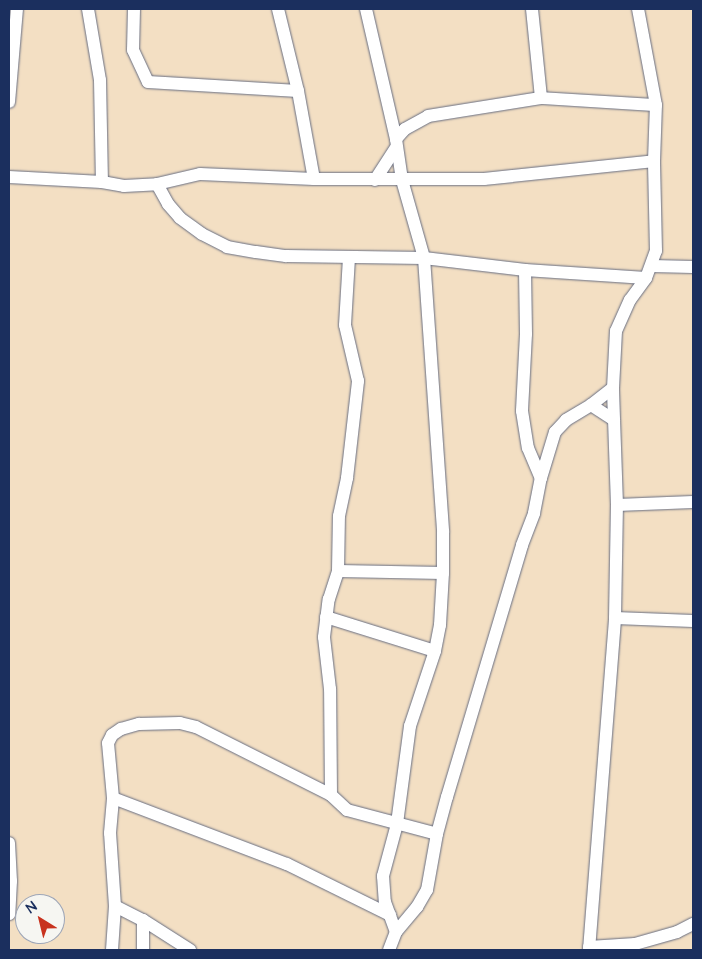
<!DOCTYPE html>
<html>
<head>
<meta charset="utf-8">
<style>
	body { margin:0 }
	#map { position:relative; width:702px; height:959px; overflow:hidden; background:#f3dfc3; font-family:"Architects Daughter",sans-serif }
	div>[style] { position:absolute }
	.roads { filter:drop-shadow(0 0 1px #676d81) drop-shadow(0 0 1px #676d81) }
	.minor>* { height:12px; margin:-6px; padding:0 6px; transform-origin:6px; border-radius:6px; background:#fff }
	span { translate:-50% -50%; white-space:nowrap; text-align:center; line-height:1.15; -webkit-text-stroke:4.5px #f6f6f2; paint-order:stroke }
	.frame { position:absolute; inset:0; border:10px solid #1b2f5e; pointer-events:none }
	.north { position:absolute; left:15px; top:894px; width:50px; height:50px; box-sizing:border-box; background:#f6f6f2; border:1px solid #9ea6b7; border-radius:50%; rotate:324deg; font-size:14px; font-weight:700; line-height:20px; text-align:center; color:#1b2f5e }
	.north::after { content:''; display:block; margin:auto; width:18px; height:22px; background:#c8321e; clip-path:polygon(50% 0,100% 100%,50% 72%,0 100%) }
</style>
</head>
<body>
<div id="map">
	<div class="roads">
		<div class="minor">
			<i style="left:88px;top:9px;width:72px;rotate:80.4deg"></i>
			<i style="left:100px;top:80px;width:102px;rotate:88.9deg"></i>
			<i style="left:134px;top:9px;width:41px;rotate:91.4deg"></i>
			<i style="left:133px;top:50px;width:35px;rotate:65deg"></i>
			<i style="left:148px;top:82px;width:150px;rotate:3.4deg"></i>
			<i style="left:278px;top:9px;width:84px;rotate:76.3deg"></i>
			<i style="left:298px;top:91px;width:89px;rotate:79.7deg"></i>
			<i style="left:366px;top:9px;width:133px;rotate:77deg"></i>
			<i style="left:396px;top:139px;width:41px;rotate:81.7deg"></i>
			<i style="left:402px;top:180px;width:81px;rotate:74.2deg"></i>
			<i style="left:424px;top:258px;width:275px;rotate:86deg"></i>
			<i style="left:443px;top:532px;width:41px;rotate:90deg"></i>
			<i style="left:443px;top:573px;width:52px;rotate:93.3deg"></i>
			<i style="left:440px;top:625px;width:26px;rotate:101deg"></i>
			<i style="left:435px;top:651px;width:79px;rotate:108.4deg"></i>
			<i style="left:410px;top:726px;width:99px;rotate:97.6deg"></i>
			<i style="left:397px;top:824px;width:54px;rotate:105.1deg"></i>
			<i style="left:383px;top:876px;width:26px;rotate:86deg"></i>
			<i style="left:385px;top:902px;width:32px;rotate:70deg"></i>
			<i style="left:532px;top:9px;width:89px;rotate:84.2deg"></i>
			<i style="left:9px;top:102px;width:93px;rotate:-85.1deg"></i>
			<i style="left:396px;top:139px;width:13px;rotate:-48deg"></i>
			<i style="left:405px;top:129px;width:26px;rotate:-29deg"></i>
			<i style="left:428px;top:116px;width:114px;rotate:-9.1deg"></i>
			<i style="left:541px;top:98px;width:115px;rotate:3.5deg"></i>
			<i style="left:9px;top:177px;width:93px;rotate:3.1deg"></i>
			<i style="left:102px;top:182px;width:22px;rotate:10deg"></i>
			<i style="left:124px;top:186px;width:33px;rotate:-3deg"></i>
			<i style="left:157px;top:184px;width:44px;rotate:-13.1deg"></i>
			<i style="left:200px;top:174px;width:114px;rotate:2.5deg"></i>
			<i style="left:314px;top:179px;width:170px"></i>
			<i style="left:484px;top:179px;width:171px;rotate:-6deg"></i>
			<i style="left:375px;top:180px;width:38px;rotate:-57deg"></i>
			<i style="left:157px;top:184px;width:23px;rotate:61deg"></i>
			<i style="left:168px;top:204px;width:18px;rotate:49deg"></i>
			<i style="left:180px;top:218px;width:27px;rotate:36deg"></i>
			<i style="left:202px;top:234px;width:28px;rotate:27deg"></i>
			<i style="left:227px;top:247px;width:29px;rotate:10deg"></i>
			<i style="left:256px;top:252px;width:30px;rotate:8deg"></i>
			<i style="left:286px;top:256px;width:138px;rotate:0.8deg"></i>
			<i style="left:424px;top:258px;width:102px;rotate:6.8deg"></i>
			<i style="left:525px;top:270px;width:121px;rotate:3.8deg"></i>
			<i style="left:652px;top:266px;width:41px;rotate:1.4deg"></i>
			<i style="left:525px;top:270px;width:64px;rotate:89.1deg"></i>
			<i style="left:526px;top:334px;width:77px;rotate:93deg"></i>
			<i style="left:522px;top:411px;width:37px;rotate:81deg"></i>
			<i style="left:528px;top:448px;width:33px;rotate:67deg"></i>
			<i style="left:591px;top:405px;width:27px;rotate:33deg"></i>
			<i style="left:617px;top:505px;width:76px;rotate:-2.3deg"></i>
			<i style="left:338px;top:571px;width:105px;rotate:1.1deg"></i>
			<i style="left:326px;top:617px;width:114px;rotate:17.3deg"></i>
			<i style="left:615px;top:618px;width:78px;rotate:2.2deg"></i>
			<i style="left:331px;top:795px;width:106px;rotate:-90.5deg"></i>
			<i style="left:330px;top:689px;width:52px;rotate:-96.6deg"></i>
			<i style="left:324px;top:637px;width:38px;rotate:-83deg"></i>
			<i style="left:329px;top:599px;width:29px;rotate:-72deg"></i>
			<i style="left:338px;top:571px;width:55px;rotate:-89deg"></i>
			<i style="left:339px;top:516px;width:39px;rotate:-78deg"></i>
			<i style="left:347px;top:478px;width:98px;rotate:-83.5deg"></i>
			<i style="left:358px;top:381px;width:57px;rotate:-103.1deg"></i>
			<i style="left:345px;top:325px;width:67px;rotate:-86.6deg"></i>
			<i style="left:113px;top:798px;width:186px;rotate:20.8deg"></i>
			<i style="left:287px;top:864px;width:115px;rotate:26.3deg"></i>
			<i style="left:9px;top:843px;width:38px;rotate:87deg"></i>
			<i style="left:11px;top:881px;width:33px;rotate:93deg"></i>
			<i style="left:115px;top:906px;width:31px;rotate:27deg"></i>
			<i style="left:143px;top:920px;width:56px;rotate:32.6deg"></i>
			<i style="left:143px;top:920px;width:30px;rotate:90deg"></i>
			<i style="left:589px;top:947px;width:46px;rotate:-3.7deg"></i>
			<i style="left:635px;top:944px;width:44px;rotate:-15.9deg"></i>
			<i style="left:677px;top:932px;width:18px;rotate:-27deg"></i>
			<i style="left:112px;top:950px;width:44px;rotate:-86.1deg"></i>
			<i style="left:115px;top:906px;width:73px;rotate:-93.9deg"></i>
			<i style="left:110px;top:833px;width:35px;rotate:-85deg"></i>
			<i style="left:113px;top:798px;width:55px;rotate:-95.2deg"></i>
			<i style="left:108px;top:743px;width:9px;rotate:-63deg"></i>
			<i style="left:112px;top:735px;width:11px;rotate:-34deg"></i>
			<i style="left:121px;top:729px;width:19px;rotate:-16deg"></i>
			<i style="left:139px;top:724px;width:41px;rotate:-1.4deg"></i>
			<i style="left:180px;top:723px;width:16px;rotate:14deg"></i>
			<i style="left:196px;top:727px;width:151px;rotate:26.7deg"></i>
			<i style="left:331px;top:795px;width:22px;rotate:43deg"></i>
			<i style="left:347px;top:810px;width:93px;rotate:14.9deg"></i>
			<i style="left:389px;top:950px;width:19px;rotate:-69deg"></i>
			<i style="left:396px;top:932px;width:33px;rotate:-50deg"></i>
			<i style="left:417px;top:907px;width:20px;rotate:-60deg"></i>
			<i style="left:427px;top:890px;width:57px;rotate:-79.9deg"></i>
			<i style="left:437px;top:834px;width:38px;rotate:-75deg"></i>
			<i style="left:447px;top:797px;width:263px;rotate:-73.4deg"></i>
			<i style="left:522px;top:545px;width:34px;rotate:-69deg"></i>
			<i style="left:534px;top:513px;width:36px;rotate:-79deg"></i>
			<i style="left:541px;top:478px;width:48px;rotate:-73.1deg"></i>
			<i style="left:555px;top:432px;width:16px;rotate:-47deg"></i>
			<i style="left:566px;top:420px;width:29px;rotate:-31deg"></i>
			<i style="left:591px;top:405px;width:28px;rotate:-38deg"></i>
			<i style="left:589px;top:950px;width:333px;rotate:-85.5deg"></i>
			<i style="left:615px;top:618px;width:113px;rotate:-89deg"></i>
			<i style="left:617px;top:505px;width:117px;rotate:-92deg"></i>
			<i style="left:613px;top:388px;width:57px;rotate:-87deg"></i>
			<i style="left:616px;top:331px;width:34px;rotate:-66deg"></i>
			<i style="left:630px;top:300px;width:27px;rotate:-54deg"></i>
			<i style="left:646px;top:278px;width:29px;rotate:-70deg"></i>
			<i style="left:656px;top:251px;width:90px;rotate:-91.3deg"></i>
			<i style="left:654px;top:161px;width:56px;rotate:-88deg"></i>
			<i style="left:656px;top:105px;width:98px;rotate:-100.6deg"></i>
		</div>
	</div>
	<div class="frame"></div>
	<div class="north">N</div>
</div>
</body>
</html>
